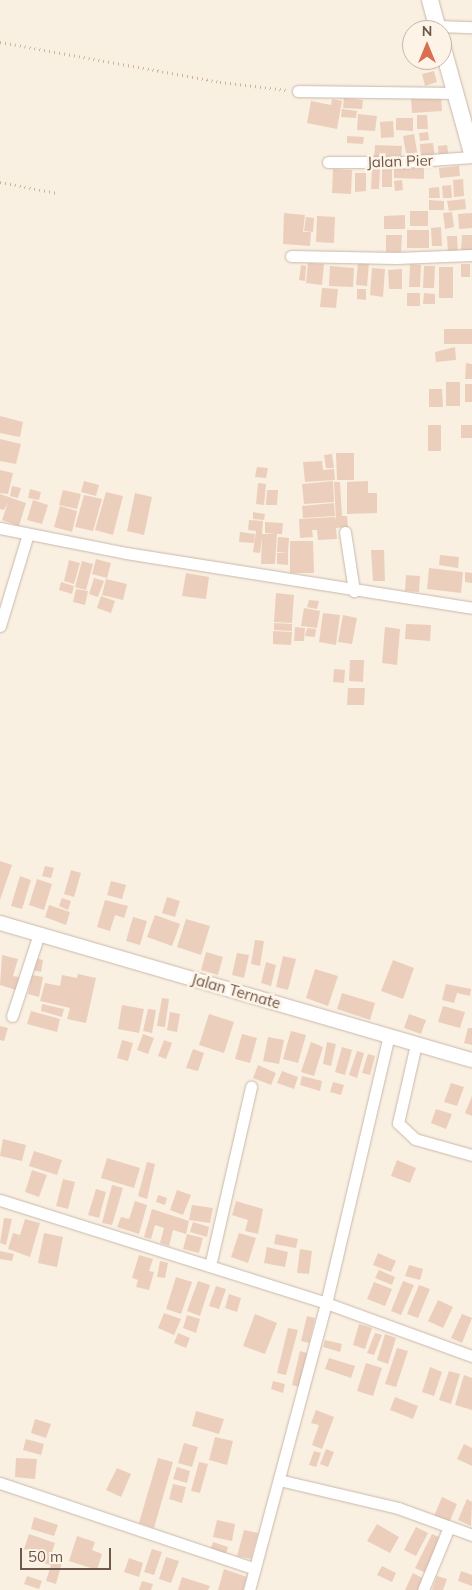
<!DOCTYPE html>
<html>
<head>
<meta charset="utf-8">
<style>
	body { margin:0 }
	#map { position:relative; width:472px; height:1590px; overflow:hidden; background:#f9f0e1; font-family:Mulish,sans-serif }
	div>[style] { position:absolute }
	.building>* { inset:0; background:#eccebc }
	.path>* { height:2.5px; margin-top:-1.25px; transform-origin:0; background:repeating-linear-gradient(90deg,#d0b29f 0 1px,transparent 0 5px) }
	.roads { filter:drop-shadow(0 0 1px #c9b7aa) drop-shadow(0 0 1px #c9b7aa) }
	.minor>* { height:11px; margin:-5.5px; padding:0 5.5px; transform-origin:5.5px; border-radius:5.5px; background:#fff }
	.tertiary>* { height:14px; margin:-7px; padding:0 7px; transform-origin:7px; border-radius:7px; background:#fff }
	.secondary>* { height:16px; margin:-8px; padding:0 8px; transform-origin:8px; border-radius:8px; background:#fff }
	span { translate:-50% -50%; white-space:nowrap; text-align:center; line-height:1.15; -webkit-text-stroke:5px #fdf4e7; paint-order:stroke }
	.street-label { font-size:15px; color:#6e574b }
	.north { position:absolute; left:402px; top:20px; width:50px; height:50px; box-sizing:border-box; background:#fdf4e7; border:1px solid #c4b5a9; border-radius:50%; rotate:0deg; font-size:14px; font-weight:700; line-height:20px; text-align:center; color:#6e574b }
	.north::after { content:''; display:block; margin:auto; width:18px; height:22px; background:#d96e51; clip-path:polygon(50% 0,100% 100%,50% 72%,0 100%) }
	.scale { position:absolute; left:20px; top:1548px; width:91px; height:22px; box-sizing:border-box; border:2px solid #6e574b; border-top:0; padding-left:6px; font-size:15px; line-height:18px; white-space:nowrap; color:#6e574b; -webkit-text-stroke:4px #fdf4e7; paint-order:stroke }
</style>
</head>
<body>
<div id="map">
	<div class="building">
		<i style="clip-path:polygon(433px 60px,434px 68px,421px 70px,420px 62px)"></i>
		<i style="clip-path:polygon(434px 71px,437px 82px,425px 86px,422px 74px)"></i>
		<i style="clip-path:polygon(441px 96px,442px 111px,412px 113px,411px 98px)"></i>
		<i style="clip-path:polygon(344px 98px,363px 100px,362px 109px,343px 108px)"></i>
		<i style="clip-path:polygon(332px 99px,342px 101px,337px 129px,307px 123px,311px 101px,331px 105px)"></i>
		<i style="clip-path:polygon(342px 109px,357px 111px,356px 118px,341px 117px)"></i>
		<i style="clip-path:polygon(358px 114px,377px 116px,375px 131px,357px 130px)"></i>
		<i style="clip-path:polygon(417px 115px,427px 115px,428px 129px,417px 129px)"></i>
		<i style="clip-path:polygon(396px 118px,413px 118px,413px 131px,396px 130px)"></i>
		<i style="clip-path:polygon(393px 121px,394px 137px,381px 138px,380px 122px)"></i>
		<i style="clip-path:polygon(428px 132px,429px 140px,420px 141px,419px 133px)"></i>
		<i style="clip-path:polygon(414px 134px,418px 157px,407px 159px,403px 136px)"></i>
		<i style="clip-path:polygon(347px 136px,364px 137px,363px 144px,347px 143px)"></i>
		<i style="clip-path:polygon(433px 143px,435px 158px,421px 159px,420px 144px)"></i>
		<i style="clip-path:polygon(375px 145px,402px 146px,401px 160px,374px 158px)"></i>
		<i style="clip-path:polygon(447px 145px,449px 157px,439px 158px,438px 146px)"></i>
		<i style="clip-path:polygon(459px 166px,460px 176px,440px 178px,439px 168px)"></i>
		<i style="clip-path:polygon(394px 167px,424px 167px,424px 179px,394px 178px)"></i>
		<i style="clip-path:polygon(372px 168px,380px 169px,379px 189px,371px 189px)"></i>
		<i style="clip-path:polygon(382px 168px,392px 168px,392px 187px,382px 187px)"></i>
		<i style="clip-path:polygon(333px 169px,352px 170px,351px 194px,332px 193px)"></i>
		<i style="clip-path:polygon(355px 173px,366px 173px,366px 191px,355px 192px)"></i>
		<i style="clip-path:polygon(463px 179px,464px 196px,454px 197px,453px 180px)"></i>
		<i style="clip-path:polygon(402px 180px,403px 190px,395px 191px,394px 181px)"></i>
		<i style="clip-path:polygon(451px 185px,452px 198px,443px 198px,442px 186px)"></i>
		<i style="clip-path:polygon(439px 187px,440px 198px,429px 198px,429px 188px)"></i>
		<i style="clip-path:polygon(465px 199px,466px 209px,449px 211px,447px 201px)"></i>
		<i style="clip-path:polygon(429px 200px,444px 201px,444px 210px,429px 210px)"></i>
		<i style="clip-path:polygon(410px 211px,428px 211px,428px 226px,410px 226px)"></i>
		<i style="clip-path:polygon(452px 212px,454px 227px,445px 229px,443px 213px)"></i>
		<i style="clip-path:polygon(284px 213px,305px 215px,303px 232px,311px 232px,310px 246px,283px 244px)"></i>
		<i style="clip-path:polygon(472px 213px,472px 228px,459px 229px,458px 214px)"></i>
		<i style="clip-path:polygon(405px 215px,405px 229px,384px 229px,384px 216px)"></i>
		<i style="clip-path:polygon(317px 216px,335px 217px,334px 243px,316px 242px)"></i>
		<i style="clip-path:polygon(306px 217px,314px 218px,313px 232px,304px 231px)"></i>
		<i style="clip-path:polygon(441px 227px,442px 246px,432px 246px,431px 228px)"></i>
		<i style="clip-path:polygon(407px 230px,429px 230px,429px 248px,407px 248px)"></i>
		<i style="clip-path:polygon(386px 235px,402px 235px,401px 252px,386px 252px)"></i>
		<i style="clip-path:polygon(462px 235px,472px 235px,472px 250px,461px 250px)"></i>
		<i style="clip-path:polygon(447px 236px,457px 236px,458px 254px,448px 254px)"></i>
		<i style="clip-path:polygon(358px 262px,369px 263px,367px 286px,356px 285px)"></i>
		<i style="clip-path:polygon(308px 263px,324px 264px,322px 285px,306px 283px)"></i>
		<i style="clip-path:polygon(410px 264px,421px 265px,420px 287px,409px 287px)"></i>
		<i style="clip-path:polygon(461px 264px,470px 264px,470px 277px,461px 277px)"></i>
		<i style="clip-path:polygon(301px 265px,306px 266px,305px 281px,299px 280px)"></i>
		<i style="clip-path:polygon(330px 266px,354px 268px,353px 287px,329px 286px)"></i>
		<i style="clip-path:polygon(424px 266px,435px 266px,434px 288px,423px 288px)"></i>
		<i style="clip-path:polygon(439px 267px,453px 267px,453px 298px,439px 298px)"></i>
		<i style="clip-path:polygon(372px 268px,385px 269px,383px 297px,370px 295px)"></i>
		<i style="clip-path:polygon(402px 269px,402px 289px,389px 289px,388px 270px)"></i>
		<i style="clip-path:polygon(322px 288px,338px 289px,336px 308px,320px 307px)"></i>
		<i style="clip-path:polygon(357px 289px,366px 289px,366px 300px,357px 299px)"></i>
		<i style="clip-path:polygon(407px 293px,420px 293px,420px 306px,407px 306px)"></i>
		<i style="clip-path:polygon(424px 293px,435px 294px,435px 304px,423px 304px)"></i>
		<i style="clip-path:polygon(444px 329px,472px 329px,472px 344px,444px 344px)"></i>
		<i style="clip-path:polygon(455px 347px,456px 360px,436px 362px,435px 352px)"></i>
		<i style="clip-path:polygon(466px 363px,472px 364px,472px 379px,465px 379px)"></i>
		<i style="clip-path:polygon(446px 382px,460px 382px,460px 406px,446px 406px)"></i>
		<i style="clip-path:polygon(465px 384px,472px 384px,472px 402px,465px 402px)"></i>
		<i style="clip-path:polygon(429px 389px,442px 389px,443px 407px,429px 407px)"></i>
		<i style="clip-path:polygon(0 416px,23px 422px,20px 437px,0 433px)"></i>
		<i style="clip-path:polygon(428px 425px,441px 425px,441px 451px,428px 451px)"></i>
		<i style="clip-path:polygon(461px 425px,472px 425px,472px 438px,461px 438px)"></i>
		<i style="clip-path:polygon(0 439px,21px 444px,16px 464px,0 461px)"></i>
		<i style="clip-path:polygon(336px 453px,354px 453px,354px 480px,337px 480px)"></i>
		<i style="clip-path:polygon(332px 454px,334px 468px,326px 468px,324px 455px)"></i>
		<i style="clip-path:polygon(322px 461px,323px 470px,334px 469px,335px 480px,305px 482px,303px 462px)"></i>
		<i style="clip-path:polygon(257px 467px,268px 468px,266px 478px,255px 477px)"></i>
		<i style="clip-path:polygon(0 470px,13px 473px,8px 494px,0 493px)"></i>
		<i style="clip-path:polygon(84px 481px,99px 485px,96px 496px,81px 492px)"></i>
		<i style="clip-path:polygon(333px 481px,334px 502px,304px 504px,302px 484px)"></i>
		<i style="clip-path:polygon(368px 481px,368px 493px,377px 493px,377px 513px,347px 514px,347px 482px)"></i>
		<i style="clip-path:polygon(334px 482px,340px 482px,342px 516px,347px 516px,348px 527px,336px 528px,337px 539px,318px 540px,317px 530px,312px 530px,313px 537px,300px 538px,299px 519px,335px 517px,336px 520px)"></i>
		<i style="clip-path:polygon(258px 483px,266px 484px,264px 505px,256px 504px)"></i>
		<i style="clip-path:polygon(12px 486px,21px 488px,18px 498px,10px 496px)"></i>
		<i style="clip-path:polygon(30px 489px,41px 492px,39px 500px,28px 498px)"></i>
		<i style="clip-path:polygon(63px 490px,81px 494px,77px 509px,59px 505px)"></i>
		<i style="clip-path:polygon(267px 490px,278px 490px,277px 505px,266px 505px)"></i>
		<i style="clip-path:polygon(106px 492px,123px 496px,113px 535px,95px 530px)"></i>
		<i style="clip-path:polygon(135px 493px,152px 497px,144px 535px,127px 531px)"></i>
		<i style="clip-path:polygon(0 494px,26px 503px,19px 526px,2px 520px,8px 502px,4px 510px,0 509px)"></i>
		<i style="clip-path:polygon(84px 495px,102px 499px,93px 531px,75px 527px)"></i>
		<i style="clip-path:polygon(33px 500px,48px 505px,42px 524px,27px 520px)"></i>
		<i style="clip-path:polygon(334px 503px,335px 516px,303px 518px,302px 506px)"></i>
		<i style="clip-path:polygon(60px 506px,77px 511px,72px 532px,54px 527px)"></i>
		<i style="clip-path:polygon(253px 512px,265px 514px,264px 520px,253px 519px)"></i>
		<i style="clip-path:polygon(249px 520px,263px 521px,262px 534px,275px 534px,265px 533px,265px 522px,283px 523px,282px 534px,277px 534px,275px 564px,261px 564px,262px 537px,260px 553px,253px 552px,256px 531px,248px 530px)"></i>
		<i style="clip-path:polygon(240px 532px,255px 534px,254px 543px,239px 542px)"></i>
		<i style="clip-path:polygon(278px 537px,289px 538px,288px 553px,277px 552px)"></i>
		<i style="clip-path:polygon(290px 541px,313px 541px,314px 573px,290px 573px)"></i>
		<i style="clip-path:polygon(371px 550px,384px 550px,385px 581px,373px 581px)"></i>
		<i style="clip-path:polygon(277px 553px,288px 553px,288px 565px,277px 564px)"></i>
		<i style="clip-path:polygon(440px 555px,459px 557px,458px 568px,439px 565px)"></i>
		<i style="clip-path:polygon(96px 559px,111px 563px,107px 578px,92px 574px)"></i>
		<i style="clip-path:polygon(69px 560px,80px 563px,74px 584px,64px 581px)"></i>
		<i style="clip-path:polygon(82px 561px,93px 564px,86px 590px,75px 587px)"></i>
		<i style="clip-path:polygon(429px 568px,463px 572px,461px 593px,427px 589px)"></i>
		<i style="clip-path:polygon(465px 572px,472px 573px,472px 583px,465px 582px)"></i>
		<i style="clip-path:polygon(186px 573px,209px 577px,206px 599px,182px 596px)"></i>
		<i style="clip-path:polygon(406px 575px,420px 576px,419px 592px,405px 591px)"></i>
		<i style="clip-path:polygon(94px 578px,104px 581px,98px 597px,89px 594px)"></i>
		<i style="clip-path:polygon(106px 579px,127px 584px,123px 600px,102px 595px)"></i>
		<i style="clip-path:polygon(61px 582px,74px 586px,72px 594px,59px 590px)"></i>
		<i style="clip-path:polygon(76px 589px,88px 591px,85px 605px,73px 602px)"></i>
		<i style="clip-path:polygon(276px 593px,294px 595px,292px 623px,274px 622px)"></i>
		<i style="clip-path:polygon(101px 596px,115px 601px,111px 613px,97px 608px)"></i>
		<i style="clip-path:polygon(309px 600px,319px 601px,317px 609px,307px 607px)"></i>
		<i style="clip-path:polygon(304px 608px,320px 611px,317px 628px,301px 626px)"></i>
		<i style="clip-path:polygon(323px 613px,340px 615px,336px 645px,319px 642px)"></i>
		<i style="clip-path:polygon(343px 615px,357px 618px,352px 644px,338px 642px)"></i>
		<i style="clip-path:polygon(274px 623px,292px 624px,292px 631px,274px 630px)"></i>
		<i style="clip-path:polygon(406px 624px,431px 625px,430px 641px,405px 639px)"></i>
		<i style="clip-path:polygon(295px 627px,305px 628px,304px 641px,294px 641px)"></i>
		<i style="clip-path:polygon(385px 627px,400px 629px,397px 665px,382px 663px)"></i>
		<i style="clip-path:polygon(307px 628px,316px 629px,315px 637px,305px 636px)"></i>
		<i style="clip-path:polygon(273px 631px,292px 632px,291px 645px,273px 644px)"></i>
		<i style="clip-path:polygon(350px 660px,364px 660px,363px 682px,349px 681px)"></i>
		<i style="clip-path:polygon(334px 669px,345px 670px,344px 683px,333px 682px)"></i>
		<i style="clip-path:polygon(348px 688px,365px 688px,364px 705px,347px 705px)"></i>
		<i style="clip-path:polygon(0 861px,12px 865px,0 900px)"></i>
		<i style="clip-path:polygon(45px 866px,54px 868px,51px 878px,42px 876px)"></i>
		<i style="clip-path:polygon(71px 870px,81px 873px,74px 897px,64px 894px)"></i>
		<i style="clip-path:polygon(20px 876px,31px 880px,22px 909px,11px 906px)"></i>
		<i style="clip-path:polygon(37px 879px,52px 884px,44px 910px,29px 905px)"></i>
		<i style="clip-path:polygon(111px 881px,126px 885px,122px 899px,107px 895px)"></i>
		<i style="clip-path:polygon(167px 897px,180px 901px,175px 917px,162px 913px)"></i>
		<i style="clip-path:polygon(62px 898px,71px 901px,68px 910px,59px 906px)"></i>
		<i style="clip-path:polygon(105px 900px,128px 906px,124px 918px,115px 915px,110px 931px,97px 927px)"></i>
		<i style="clip-path:polygon(49px 905px,70px 912px,66px 925px,45px 917px)"></i>
		<i style="clip-path:polygon(155px 915px,180px 924px,172px 946px,147px 937px)"></i>
		<i style="clip-path:polygon(133px 917px,147px 921px,140px 945px,126px 941px)"></i>
		<i style="clip-path:polygon(186px 919px,210px 926px,201px 955px,177px 947px)"></i>
		<i style="clip-path:polygon(255px 940px,264px 941px,260px 966px,251px 964px)"></i>
		<i style="clip-path:polygon(206px 952px,223px 957px,218px 975px,201px 970px)"></i>
		<i style="clip-path:polygon(237px 953px,249px 955px,244px 978px,232px 975px)"></i>
		<i style="clip-path:polygon(2px 955px,18px 959px,13px 976px,23px 978px,19px 991px,0 985px)"></i>
		<i style="clip-path:polygon(283px 956px,296px 959px,288px 990px,276px 987px)"></i>
		<i style="clip-path:polygon(34px 958px,43px 960px,41px 972px,32px 970px)"></i>
		<i style="clip-path:polygon(393px 960px,414px 968px,403px 999px,381px 991px)"></i>
		<i style="clip-path:polygon(266px 962px,276px 965px,271px 986px,261px 983px)"></i>
		<i style="clip-path:polygon(315px 969px,338px 976px,328px 1006px,306px 998px)"></i>
		<i style="clip-path:polygon(78px 974px,96px 978px,86px 1023px,67px 1019px,70px 1008px,40px 1001px,45px 983px,60px 986px,62px 975px,77px 978px)"></i>
		<i style="clip-path:polygon(32px 975px,43px 977px,39px 997px,28px 994px)"></i>
		<i style="clip-path:polygon(446px 984px,471px 989px,470px 996px,457px 993px,454px 1003px,442px 1000px)"></i>
		<i style="clip-path:polygon(342px 993px,375px 1003px,370px 1020px,337px 1009px)"></i>
		<i style="clip-path:polygon(162px 998px,169px 999px,165px 1027px,157px 1026px)"></i>
		<i style="clip-path:polygon(42px 1004px,64px 1009px,62px 1017px,41px 1011px)"></i>
		<i style="clip-path:polygon(122px 1005px,144px 1009px,139px 1033px,118px 1029px)"></i>
		<i style="clip-path:polygon(443px 1006px,465px 1012px,460px 1028px,438px 1022px)"></i>
		<i style="clip-path:polygon(148px 1009px,156px 1010px,152px 1033px,143px 1031px)"></i>
		<i style="clip-path:polygon(31px 1011px,60px 1019px,57px 1032px,27px 1024px)"></i>
		<i style="clip-path:polygon(170px 1012px,180px 1014px,177px 1032px,167px 1030px)"></i>
		<i style="clip-path:polygon(209px 1014px,234px 1022px,224px 1053px,199px 1045px)"></i>
		<i style="clip-path:polygon(409px 1014px,426px 1020px,421px 1034px,404px 1028px)"></i>
		<i style="clip-path:polygon(0 1026px,8px 1028px,4px 1041px,0 1040px)"></i>
		<i style="clip-path:polygon(468px 1028px,472px 1028px,472px 1045px,464px 1043px)"></i>
		<i style="clip-path:polygon(291px 1031px,306px 1035px,298px 1063px,283px 1059px)"></i>
		<i style="clip-path:polygon(143px 1034px,154px 1038px,148px 1054px,137px 1050px)"></i>
		<i style="clip-path:polygon(242px 1034px,257px 1038px,250px 1063px,235px 1059px)"></i>
		<i style="clip-path:polygon(268px 1037px,284px 1040px,279px 1064px,263px 1061px)"></i>
		<i style="clip-path:polygon(122px 1040px,133px 1043px,128px 1061px,117px 1058px)"></i>
		<i style="clip-path:polygon(164px 1040px,172px 1043px,166px 1059px,158px 1056px)"></i>
		<i style="clip-path:polygon(311px 1042px,323px 1047px,314px 1076px,301px 1072px)"></i>
		<i style="clip-path:polygon(327px 1042px,336px 1044px,331px 1066px,323px 1064px)"></i>
		<i style="clip-path:polygon(342px 1047px,352px 1050px,345px 1075px,335px 1072px)"></i>
		<i style="clip-path:polygon(193px 1049px,204px 1053px,198px 1071px,186px 1068px)"></i>
		<i style="clip-path:polygon(357px 1051px,364px 1053px,357px 1078px,349px 1075px)"></i>
		<i style="clip-path:polygon(368px 1054px,375px 1056px,370px 1075px,362px 1073px)"></i>
		<i style="clip-path:polygon(258px 1065px,276px 1073px,271px 1085px,253px 1078px)"></i>
		<i style="clip-path:polygon(282px 1071px,298px 1077px,294px 1089px,277px 1083px)"></i>
		<i style="clip-path:polygon(302px 1076px,322px 1081px,320px 1091px,300px 1085px)"></i>
		<i style="clip-path:polygon(333px 1082px,344px 1085px,341px 1095px,330px 1092px)"></i>
		<i style="clip-path:polygon(451px 1083px,464px 1087px,457px 1106px,444px 1102px)"></i>
		<i style="clip-path:polygon(472px 1096px,472px 1116px,465px 1113px)"></i>
		<i style="clip-path:polygon(436px 1109px,452px 1114px,446px 1129px,431px 1123px)"></i>
		<i style="clip-path:polygon(3px 1139px,26px 1145px,22px 1161px,0 1156px)"></i>
		<i style="clip-path:polygon(34px 1151px,62px 1160px,57px 1175px,29px 1166px)"></i>
		<i style="clip-path:polygon(107px 1158px,140px 1168px,134px 1188px,101px 1178px)"></i>
		<i style="clip-path:polygon(397px 1160px,416px 1168px,410px 1183px,391px 1176px)"></i>
		<i style="clip-path:polygon(147px 1162px,155px 1164px,147px 1199px,138px 1196px)"></i>
		<i style="clip-path:polygon(32px 1170px,47px 1175px,39px 1197px,25px 1192px)"></i>
		<i style="clip-path:polygon(63px 1179px,75px 1182px,68px 1209px,56px 1206px)"></i>
		<i style="clip-path:polygon(112px 1185px,123px 1188px,112px 1225px,102px 1223px)"></i>
		<i style="clip-path:polygon(96px 1189px,106px 1192px,99px 1218px,88px 1215px)"></i>
		<i style="clip-path:polygon(177px 1190px,191px 1195px,183px 1215px,170px 1210px)"></i>
		<i style="clip-path:polygon(158px 1195px,167px 1198px,165px 1205px,156px 1202px)"></i>
		<i style="clip-path:polygon(135px 1201px,147px 1205px,139px 1234px,117px 1227px,121px 1217px,129px 1219px)"></i>
		<i style="clip-path:polygon(236px 1201px,263px 1209px,258px 1234px,245px 1231px,248px 1220px,232px 1215px)"></i>
		<i style="clip-path:polygon(192px 1205px,213px 1208px,210px 1223px,189px 1220px)"></i>
		<i style="clip-path:polygon(152px 1209px,189px 1221px,186px 1234px,173px 1230px,169px 1246px,160px 1243px,164px 1228px,155px 1225px,151px 1239px,144px 1237px)"></i>
		<i style="clip-path:polygon(4px 1218px,12px 1219px,6px 1245px,0 1243px)"></i>
		<i style="clip-path:polygon(25px 1219px,40px 1223px,30px 1257px,8px 1249px,13px 1233px,20px 1235px)"></i>
		<i style="clip-path:polygon(193px 1222px,209px 1227px,207px 1237px,190px 1232px)"></i>
		<i style="clip-path:polygon(44px 1233px,63px 1237px,57px 1267px,38px 1263px)"></i>
		<i style="clip-path:polygon(239px 1233px,256px 1238px,248px 1263px,231px 1257px)"></i>
		<i style="clip-path:polygon(187px 1234px,203px 1238px,199px 1253px,183px 1249px)"></i>
		<i style="clip-path:polygon(276px 1234px,298px 1239px,296px 1248px,274px 1244px)"></i>
		<i style="clip-path:polygon(267px 1247px,288px 1252px,285px 1267px,264px 1263px)"></i>
		<i style="clip-path:polygon(300px 1249px,312px 1251px,309px 1274px,297px 1273px)"></i>
		<i style="clip-path:polygon(0 1251px,14px 1254px,12px 1261px,0 1259px)"></i>
		<i style="clip-path:polygon(378px 1253px,396px 1261px,391px 1272px,373px 1265px)"></i>
		<i style="clip-path:polygon(139px 1255px,153px 1259px,149px 1271px,154px 1272px,149px 1290px,136px 1287px,138px 1280px,132px 1278px)"></i>
		<i style="clip-path:polygon(160px 1261px,168px 1263px,165px 1278px,157px 1277px)"></i>
		<i style="clip-path:polygon(409px 1265px,423px 1269px,420px 1280px,405px 1276px)"></i>
		<i style="clip-path:polygon(379px 1270px,395px 1277px,392px 1285px,375px 1278px)"></i>
		<i style="clip-path:polygon(176px 1277px,192px 1282px,181px 1314px,166px 1309px)"></i>
		<i style="clip-path:polygon(198px 1281px,210px 1285px,200px 1316px,187px 1311px)"></i>
		<i style="clip-path:polygon(403px 1281px,414px 1285px,401px 1315px,391px 1311px)"></i>
		<i style="clip-path:polygon(374px 1282px,392px 1289px,385px 1306px,367px 1299px)"></i>
		<i style="clip-path:polygon(419px 1285px,430px 1289px,418px 1318px,407px 1314px)"></i>
		<i style="clip-path:polygon(216px 1286px,226px 1289px,219px 1309px,209px 1306px)"></i>
		<i style="clip-path:polygon(229px 1294px,241px 1298px,237px 1312px,225px 1308px)"></i>
		<i style="clip-path:polygon(438px 1300px,453px 1307px,443px 1328px,428px 1321px)"></i>
		<i style="clip-path:polygon(164px 1313px,181px 1319px,174px 1335px,158px 1328px)"></i>
		<i style="clip-path:polygon(255px 1314px,277px 1323px,265px 1354px,243px 1346px)"></i>
		<i style="clip-path:polygon(462px 1314px,472px 1318px,462px 1343px,451px 1338px)"></i>
		<i style="clip-path:polygon(187px 1315px,200px 1319px,196px 1333px,183px 1328px)"></i>
		<i style="clip-path:polygon(307px 1316px,315px 1318px,309px 1343px,301px 1341px)"></i>
		<i style="clip-path:polygon(359px 1324px,372px 1328px,365px 1349px,353px 1345px)"></i>
		<i style="clip-path:polygon(288px 1328px,298px 1330px,286px 1375px,277px 1373px)"></i>
		<i style="clip-path:polygon(178px 1333px,190px 1338px,186px 1348px,174px 1343px)"></i>
		<i style="clip-path:polygon(375px 1333px,382px 1335px,374px 1355px,367px 1353px)"></i>
		<i style="clip-path:polygon(385px 1334px,396px 1338px,388px 1364px,377px 1360px)"></i>
		<i style="clip-path:polygon(325px 1340px,342px 1344px,340px 1352px,323px 1347px)"></i>
		<i style="clip-path:polygon(397px 1348px,408px 1351px,396px 1387px,385px 1384px)"></i>
		<i style="clip-path:polygon(300px 1351px,307px 1353px,299px 1387px,292px 1385px)"></i>
		<i style="clip-path:polygon(329px 1358px,355px 1366px,351px 1378px,325px 1369px)"></i>
		<i style="clip-path:polygon(366px 1363px,382px 1368px,373px 1396px,357px 1391px)"></i>
		<i style="clip-path:polygon(430px 1367px,442px 1372px,434px 1396px,422px 1392px)"></i>
		<i style="clip-path:polygon(449px 1371px,460px 1374px,451px 1404px,439px 1400px)"></i>
		<i style="clip-path:polygon(464px 1375px,472px 1378px,472px 1410px,455px 1405px)"></i>
		<i style="clip-path:polygon(273px 1381px,285px 1384px,283px 1393px,271px 1389px)"></i>
		<i style="clip-path:polygon(395px 1397px,418px 1406px,413px 1419px,390px 1410px)"></i>
		<i style="clip-path:polygon(316px 1410px,334px 1417px,322px 1449px,312px 1445px,319px 1425px,311px 1423px)"></i>
		<i style="clip-path:polygon(196px 1411px,224px 1419px,219px 1434px,192px 1426px)"></i>
		<i style="clip-path:polygon(35px 1419px,51px 1424px,46px 1438px,31px 1433px)"></i>
		<i style="clip-path:polygon(215px 1437px,233px 1441px,227px 1465px,209px 1460px)"></i>
		<i style="clip-path:polygon(26px 1439px,44px 1444px,41px 1455px,23px 1450px)"></i>
		<i style="clip-path:polygon(184px 1443px,198px 1447px,192px 1467px,178px 1463px)"></i>
		<i style="clip-path:polygon(464px 1444px,472px 1448px,472px 1466px,457px 1459px)"></i>
		<i style="clip-path:polygon(326px 1449px,334px 1452px,328px 1467px,320px 1464px)"></i>
		<i style="clip-path:polygon(314px 1451px,321px 1453px,316px 1467px,309px 1465px)"></i>
		<i style="clip-path:polygon(16px 1458px,37px 1459px,35px 1479px,15px 1477px)"></i>
		<i style="clip-path:polygon(158px 1458px,173px 1462px,154px 1528px,139px 1523px)"></i>
		<i style="clip-path:polygon(199px 1462px,208px 1464px,200px 1493px,191px 1491px)"></i>
		<i style="clip-path:polygon(177px 1467px,190px 1471px,187px 1483px,173px 1479px)"></i>
		<i style="clip-path:polygon(117px 1468px,131px 1474px,121px 1497px,106px 1490px)"></i>
		<i style="clip-path:polygon(173px 1484px,186px 1487px,182px 1503px,169px 1499px)"></i>
		<i style="clip-path:polygon(442px 1497px,457px 1504px,449px 1523px,434px 1516px)"></i>
		<i style="clip-path:polygon(467px 1499px,472px 1502px,471px 1526px,458px 1520px)"></i>
		<i style="clip-path:polygon(34px 1517px,58px 1525px,54px 1536px,31px 1529px)"></i>
		<i style="clip-path:polygon(217px 1520px,235px 1524px,232px 1541px,213px 1537px)"></i>
		<i style="clip-path:polygon(377px 1524px,399px 1537px,390px 1553px,367px 1541px)"></i>
		<i style="clip-path:polygon(416px 1527px,428px 1533px,416px 1556px,404px 1550px)"></i>
		<i style="clip-path:polygon(244px 1530px,258px 1533px,251px 1559px,237px 1556px)"></i>
		<i style="clip-path:polygon(29px 1534px,55px 1543px,51px 1555px,63px 1559px,56px 1584px,46px 1581px,51px 1565px,36px 1561px,39px 1554px,24px 1549px)"></i>
		<i style="clip-path:polygon(432px 1534px,443px 1539px,426px 1573px,415px 1568px)"></i>
		<i style="clip-path:polygon(77px 1536px,95px 1542px,92px 1550px,102px 1554px,97px 1570px,69px 1561px)"></i>
		<i style="clip-path:polygon(213px 1542px,228px 1547px,225px 1557px,210px 1551px)"></i>
		<i style="clip-path:polygon(152px 1549px,162px 1552px,154px 1575px,144px 1572px)"></i>
		<i style="clip-path:polygon(166px 1557px,179px 1561px,171px 1583px,159px 1579px)"></i>
		<i style="clip-path:polygon(129px 1558px,143px 1563px,139px 1577px,124px 1572px)"></i>
		<i style="clip-path:polygon(382px 1566px,396px 1573px,392px 1582px,377px 1575px)"></i>
		<i style="clip-path:polygon(224px 1569px,247px 1577px,243px 1590px,218px 1590px)"></i>
		<i style="clip-path:polygon(461px 1571px,472px 1575px,472px 1586px,458px 1581px)"></i>
		<i style="clip-path:polygon(413px 1573px,424px 1579px,419px 1590px,405px 1590px)"></i>
		<i style="clip-path:polygon(27px 1576px,42px 1581px,39px 1589px,24px 1584px)"></i>
		<i style="clip-path:polygon(437px 1576px,447px 1579px,443px 1590px,432px 1590px)"></i>
		<i style="clip-path:polygon(182px 1577px,210px 1586px,208px 1590px,178px 1590px)"></i>
		<i style="clip-path:polygon(142px 1581px,153px 1584px,151px 1590px,139px 1590px)"></i>
	</div>
	<div class="path">
		<i style="left:0;top:42px;width:224px;rotate:10.3deg"></i>
		<i style="left:220px;top:82px;width:67px;rotate:6.8deg"></i>
		<i style="left:0;top:182px;width:58px;rotate:10.9deg"></i>
	</div>
	<div class="roads">
		<div class="minor">
			<i style="left:438px;top:26px;width:34px;rotate:2deg"></i>
			<i style="left:298px;top:91px;width:155px;rotate:0.7deg"></i>
			<i style="left:328px;top:162px;width:74px"></i>
			<i style="left:402px;top:162px;width:70px;rotate:-4.1deg"></i>
			<i style="left:291px;top:256px;width:105px;rotate:1.1deg"></i>
			<i style="left:396px;top:258px;width:76px;rotate:-2.3deg"></i>
			<i style="left:0;top:528px;width:128px;rotate:11.2deg"></i>
			<i style="left:126px;top:553px;width:350px;rotate:9deg"></i>
			<i style="left:345px;top:532px;width:60px;rotate:81.3deg"></i>
			<i style="left:0;top:626px;width:96px;rotate:-73.1deg"></i>
			<i style="left:12px;top:1016px;width:86px;rotate:-71.8deg"></i>
			<i style="left:389px;top:1035px;width:275px;rotate:103.2deg"></i>
			<i style="left:326px;top:1303px;width:155px;rotate:20deg"></i>
			<i style="left:416px;top:1044px;width:81px;rotate:102.8deg"></i>
			<i style="left:398px;top:1123px;width:23px;rotate:43deg"></i>
			<i style="left:415px;top:1139px;width:59px;rotate:15.7deg"></i>
			<i style="left:0;top:1200px;width:342px;rotate:17.5deg"></i>
			<i style="left:326px;top:1303px;width:297px;rotate:105deg"></i>
			<i style="left:210px;top:1266px;width:184px;rotate:-77.1deg"></i>
			<i style="left:279px;top:1480px;width:122px;rotate:13.2deg"></i>
			<i style="left:398px;top:1508px;width:79px;rotate:20deg"></i>
			<i style="left:0;top:1483px;width:269px;rotate:18.6deg"></i>
			<i style="left:423px;top:1590px;width:68px;rotate:-67.6deg"></i>
		</div>
		<div class="tertiary">
			<i style="left:0;top:923px;width:491px;rotate:16.2deg"></i>
		</div>
		<div class="secondary">
			<i style="left:430px;top:0;width:31px;rotate:75deg"></i>
			<i style="left:442px;top:45px;width:112px;rotate:74.5deg"></i>
		</div>
	</div>
	<div class="street-label">
		<span style="left:400px;top:161px;rotate:-2deg">Jalan Pier</span>
		<span style="left:236px;top:991px;rotate:16deg">Jalan Ternate</span>
	</div>
	<div class="north">N</div>
	<div class="scale">50 m</div>
</div>
</body>
</html>
